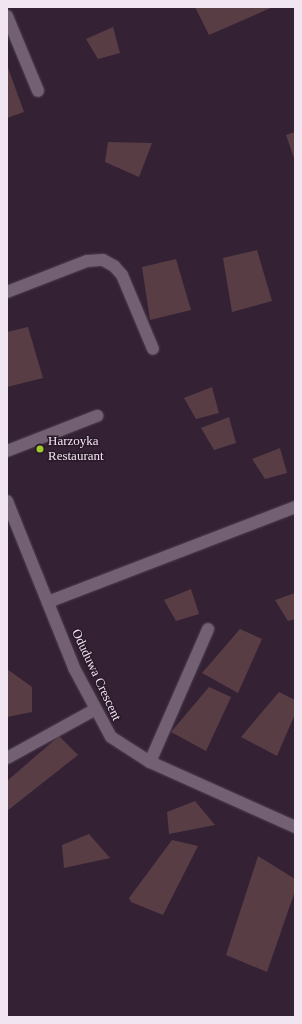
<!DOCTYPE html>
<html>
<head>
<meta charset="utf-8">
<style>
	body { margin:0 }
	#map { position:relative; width:302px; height:1024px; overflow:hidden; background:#342234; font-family:Georgia,serif }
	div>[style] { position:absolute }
	.building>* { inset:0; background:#583d45 }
	.roads { filter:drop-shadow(0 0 1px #4e3f4e) drop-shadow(0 0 1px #4e3f4e) }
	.minor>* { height:12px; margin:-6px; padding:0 6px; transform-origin:6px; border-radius:6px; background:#746073 }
	.dots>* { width:11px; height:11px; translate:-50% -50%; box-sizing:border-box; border:2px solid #2a1929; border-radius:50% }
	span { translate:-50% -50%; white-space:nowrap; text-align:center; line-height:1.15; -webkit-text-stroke:3px #2a1929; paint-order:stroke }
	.poi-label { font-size:13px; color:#f1e5f1 }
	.left { translate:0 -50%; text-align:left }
	.street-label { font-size:13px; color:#f1e5f1 }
	.frame { position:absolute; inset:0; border:8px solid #f1e5f1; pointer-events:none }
</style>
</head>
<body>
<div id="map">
	<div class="building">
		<i style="clip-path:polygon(195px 7px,273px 7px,209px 35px)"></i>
		<i style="clip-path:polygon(113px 27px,120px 53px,98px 59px,86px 39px)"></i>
		<i style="clip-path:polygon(7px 65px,24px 112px,7px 118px)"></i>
		<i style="clip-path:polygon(295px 132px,295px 161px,286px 135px)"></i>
		<i style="clip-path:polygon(108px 142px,152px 143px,139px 177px,105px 162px)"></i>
		<i style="clip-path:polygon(257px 250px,272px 301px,232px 312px,223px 258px)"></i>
		<i style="clip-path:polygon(176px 259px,191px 310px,150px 320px,142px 267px)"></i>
		<i style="clip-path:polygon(28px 327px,43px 378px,7px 387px,7px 332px)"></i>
		<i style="clip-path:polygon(212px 387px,219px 413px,196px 419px,184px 398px)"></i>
		<i style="clip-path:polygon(229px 417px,236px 443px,214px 450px,201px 428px)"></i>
		<i style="clip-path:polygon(280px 448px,287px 473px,265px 479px,252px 459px)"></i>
		<i style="clip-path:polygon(191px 589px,199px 614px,176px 621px,164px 600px)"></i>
		<i style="clip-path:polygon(295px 593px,295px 619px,288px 621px,275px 600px)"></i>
		<i style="clip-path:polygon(240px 629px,262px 639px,238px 693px,202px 673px)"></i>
		<i style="clip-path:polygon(7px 669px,32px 687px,32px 712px,7px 717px)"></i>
		<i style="clip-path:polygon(209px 687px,231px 697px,206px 751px,171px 732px)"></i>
		<i style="clip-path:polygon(279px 692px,295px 700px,295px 714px,277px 756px,241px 737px)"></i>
		<i style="clip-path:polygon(59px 736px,78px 755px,7px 811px,7px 781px)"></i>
		<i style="clip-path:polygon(195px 801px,215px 825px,169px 834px,167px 812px)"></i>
		<i style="clip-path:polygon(89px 834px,110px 858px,64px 868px,62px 845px)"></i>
		<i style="clip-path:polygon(172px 840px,198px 846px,163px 915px,131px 902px,129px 898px)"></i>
		<i style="clip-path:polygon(258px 856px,295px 879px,295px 891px,267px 972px,226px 955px)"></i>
	</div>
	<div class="roads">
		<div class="minor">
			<i style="left:7px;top:16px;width:81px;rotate:67.5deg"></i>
			<i style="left:7px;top:292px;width:86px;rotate:-21.2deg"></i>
			<i style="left:87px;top:261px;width:16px;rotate:-4deg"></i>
			<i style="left:103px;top:260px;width:13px;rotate:29deg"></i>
			<i style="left:114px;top:266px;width:12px;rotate:48deg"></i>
			<i style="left:122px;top:275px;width:80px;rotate:67.3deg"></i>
			<i style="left:7px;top:451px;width:97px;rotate:-21.3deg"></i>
			<i style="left:7px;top:501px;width:180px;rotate:68.1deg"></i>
			<i style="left:74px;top:668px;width:78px;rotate:61.8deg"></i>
			<i style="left:111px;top:737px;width:46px;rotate:32.7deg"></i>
			<i style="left:150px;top:762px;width:159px;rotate:24.1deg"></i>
			<i style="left:48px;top:602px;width:265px;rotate:-21deg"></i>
			<i style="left:7px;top:758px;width:99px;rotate:-28.9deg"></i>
			<i style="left:150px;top:762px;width:145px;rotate:-66.4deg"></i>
		</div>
	</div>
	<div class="dots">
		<i style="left:40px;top:449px;background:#a0c92b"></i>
	</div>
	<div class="poi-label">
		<span class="left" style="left:48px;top:449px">Harzoyka<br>Restaurant</span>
	</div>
	<div class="street-label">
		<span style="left:96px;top:675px;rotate:65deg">Oduduwa Crescent</span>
	</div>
	<div class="frame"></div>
</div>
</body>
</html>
